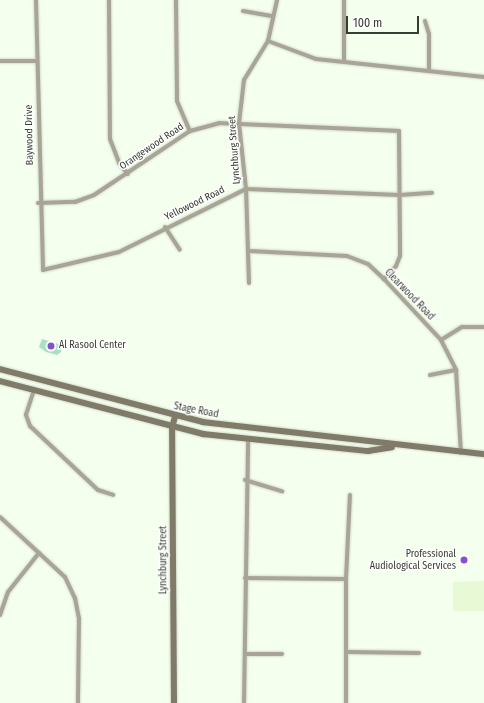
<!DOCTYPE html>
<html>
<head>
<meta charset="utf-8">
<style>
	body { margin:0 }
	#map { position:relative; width:484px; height:703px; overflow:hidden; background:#f5ffed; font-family:"Fira Sans Condensed",sans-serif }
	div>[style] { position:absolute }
	.built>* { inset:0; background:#e7fad5 }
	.building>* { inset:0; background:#a7e1c6 }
	.roads { filter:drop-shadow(0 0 1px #d3dccb) drop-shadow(0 0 1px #d3dccb) }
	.street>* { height:4px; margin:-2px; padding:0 2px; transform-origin:2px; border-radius:2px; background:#a8a597 }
	.secondary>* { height:5.5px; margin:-2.75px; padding:0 2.75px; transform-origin:2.75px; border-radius:2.75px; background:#807b68 }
	.dots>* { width:11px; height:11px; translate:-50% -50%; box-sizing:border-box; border:2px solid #fff; border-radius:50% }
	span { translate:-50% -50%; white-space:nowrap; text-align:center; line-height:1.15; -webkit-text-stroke:3px #fff; paint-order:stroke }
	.street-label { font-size:10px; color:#373d32 }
	.poi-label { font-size:10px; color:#373d32 }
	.left { translate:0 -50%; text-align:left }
	.right { translate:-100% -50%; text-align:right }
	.scale { position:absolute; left:346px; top:16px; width:73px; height:18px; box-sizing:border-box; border:2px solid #373d32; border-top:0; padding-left:5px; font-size:12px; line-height:14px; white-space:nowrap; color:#373d32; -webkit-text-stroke:3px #fff; paint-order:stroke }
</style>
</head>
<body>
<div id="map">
	<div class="built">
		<i style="clip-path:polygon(484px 581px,484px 611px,453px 611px,453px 582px)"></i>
	</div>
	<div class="building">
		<i style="clip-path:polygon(42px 339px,62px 345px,61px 352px,57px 355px,46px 352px,39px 347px)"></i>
	</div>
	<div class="roads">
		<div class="street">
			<i style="left:36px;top:0;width:270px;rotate:88.5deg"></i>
			<i style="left:43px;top:270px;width:78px;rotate:-13.3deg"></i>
			<i style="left:119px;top:252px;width:142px;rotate:-26.4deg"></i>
			<i style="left:246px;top:189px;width:154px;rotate:2.2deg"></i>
			<i style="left:400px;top:195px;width:32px;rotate:-4deg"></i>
			<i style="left:109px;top:0;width:139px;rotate:89.6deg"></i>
			<i style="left:110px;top:139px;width:26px;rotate:69deg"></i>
			<i style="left:119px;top:163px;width:14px;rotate:51deg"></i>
			<i style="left:176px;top:0;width:101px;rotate:89.4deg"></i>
			<i style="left:177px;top:101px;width:33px;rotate:67deg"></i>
			<i style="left:243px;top:11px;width:29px;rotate:10deg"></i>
			<i style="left:425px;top:21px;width:14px;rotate:73deg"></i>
			<i style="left:429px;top:34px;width:35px;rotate:90deg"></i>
			<i style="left:268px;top:41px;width:51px;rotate:20.6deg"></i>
			<i style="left:316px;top:59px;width:169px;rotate:6.1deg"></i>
			<i style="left:0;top:61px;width:37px"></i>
			<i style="left:344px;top:61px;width:61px;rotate:-90deg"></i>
			<i style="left:38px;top:203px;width:37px;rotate:-2deg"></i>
			<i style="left:75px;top:202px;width:20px;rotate:-20deg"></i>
			<i style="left:94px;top:195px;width:115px;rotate:-33.7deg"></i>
			<i style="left:190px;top:131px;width:30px;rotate:-15deg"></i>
			<i style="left:219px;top:123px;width:180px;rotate:2.5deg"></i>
			<i style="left:399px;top:131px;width:125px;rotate:89.5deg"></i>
			<i style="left:400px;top:256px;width:11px;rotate:112deg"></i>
			<i style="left:396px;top:266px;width:18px;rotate:133deg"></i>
			<i style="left:165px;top:227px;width:27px;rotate:57deg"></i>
			<i style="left:250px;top:251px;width:97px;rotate:3deg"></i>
			<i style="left:347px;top:256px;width:22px;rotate:21deg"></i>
			<i style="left:368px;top:264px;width:22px;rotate:43deg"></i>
			<i style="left:384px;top:279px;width:83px;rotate:46.9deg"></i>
			<i style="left:441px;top:340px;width:34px;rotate:63deg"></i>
			<i style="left:456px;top:370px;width:83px;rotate:86.6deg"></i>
			<i style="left:249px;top:283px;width:94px;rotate:-91.8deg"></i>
			<i style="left:246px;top:189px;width:66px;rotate:-96.1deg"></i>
			<i style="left:239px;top:123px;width:43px;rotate:-83.4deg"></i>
			<i style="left:244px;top:80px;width:46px;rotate:-58.4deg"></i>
			<i style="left:268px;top:41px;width:42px;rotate:-77.6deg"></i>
			<i style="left:441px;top:340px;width:25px;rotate:-32deg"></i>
			<i style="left:462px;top:327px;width:22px"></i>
			<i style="left:430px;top:375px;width:26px;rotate:-11deg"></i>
			<i style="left:34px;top:390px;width:26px;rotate:108deg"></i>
			<i style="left:26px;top:415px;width:12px;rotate:70deg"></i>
			<i style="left:30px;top:426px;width:93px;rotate:43.3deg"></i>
			<i style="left:98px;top:490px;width:16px;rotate:18deg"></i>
			<i style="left:245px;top:480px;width:39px;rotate:17deg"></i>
			<i style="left:0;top:517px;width:88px;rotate:42.7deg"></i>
			<i style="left:65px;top:577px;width:23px;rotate:65deg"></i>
			<i style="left:75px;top:598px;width:20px;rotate:79deg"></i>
			<i style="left:79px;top:618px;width:85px;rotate:90.7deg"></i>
			<i style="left:245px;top:578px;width:101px;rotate:0.6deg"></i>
			<i style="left:0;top:615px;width:24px;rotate:-71deg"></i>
			<i style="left:8px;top:592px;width:50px;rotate:-51.5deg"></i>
			<i style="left:348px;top:652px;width:71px;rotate:0.8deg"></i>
			<i style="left:245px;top:654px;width:37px"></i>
			<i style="left:244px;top:703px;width:262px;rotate:-89.1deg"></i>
			<i style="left:346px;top:703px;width:124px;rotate:-90deg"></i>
			<i style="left:346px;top:579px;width:84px;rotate:-87.3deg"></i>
		</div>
		<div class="secondary">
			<i style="left:0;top:369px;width:210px;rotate:14.6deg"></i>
			<i style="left:203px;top:422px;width:283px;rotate:6.5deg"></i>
			<i style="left:0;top:381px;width:210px;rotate:14.6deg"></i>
			<i style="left:203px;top:434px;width:166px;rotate:5.9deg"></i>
			<i style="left:368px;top:451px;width:24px;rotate:-9deg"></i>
			<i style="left:174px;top:703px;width:275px;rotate:-90.4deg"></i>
			<i style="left:172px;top:428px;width:11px;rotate:-75deg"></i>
		</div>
	</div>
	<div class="dots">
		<i style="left:51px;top:346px;background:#8551c9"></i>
		<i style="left:464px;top:560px;background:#8551c9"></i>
	</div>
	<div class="street-label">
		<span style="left:30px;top:135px;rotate:-91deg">Baywood Drive</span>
		<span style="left:152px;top:147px;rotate:-34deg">Orangewood Road</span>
		<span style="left:235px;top:150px;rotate:-94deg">Lynchburg Street</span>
		<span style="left:195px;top:204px;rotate:-26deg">Yellowood Road</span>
		<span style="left:409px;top:295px;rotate:46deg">Clearwood Road</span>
		<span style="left:196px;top:411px;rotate:11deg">Stage Road</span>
		<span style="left:164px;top:560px;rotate:-90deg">Lynchburg Street</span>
	</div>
	<div class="poi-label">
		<span class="left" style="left:59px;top:346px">Al Rasool Center</span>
		<span class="right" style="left:456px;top:560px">Professional<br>Audiological Services</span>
	</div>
	<div class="scale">100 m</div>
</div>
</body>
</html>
